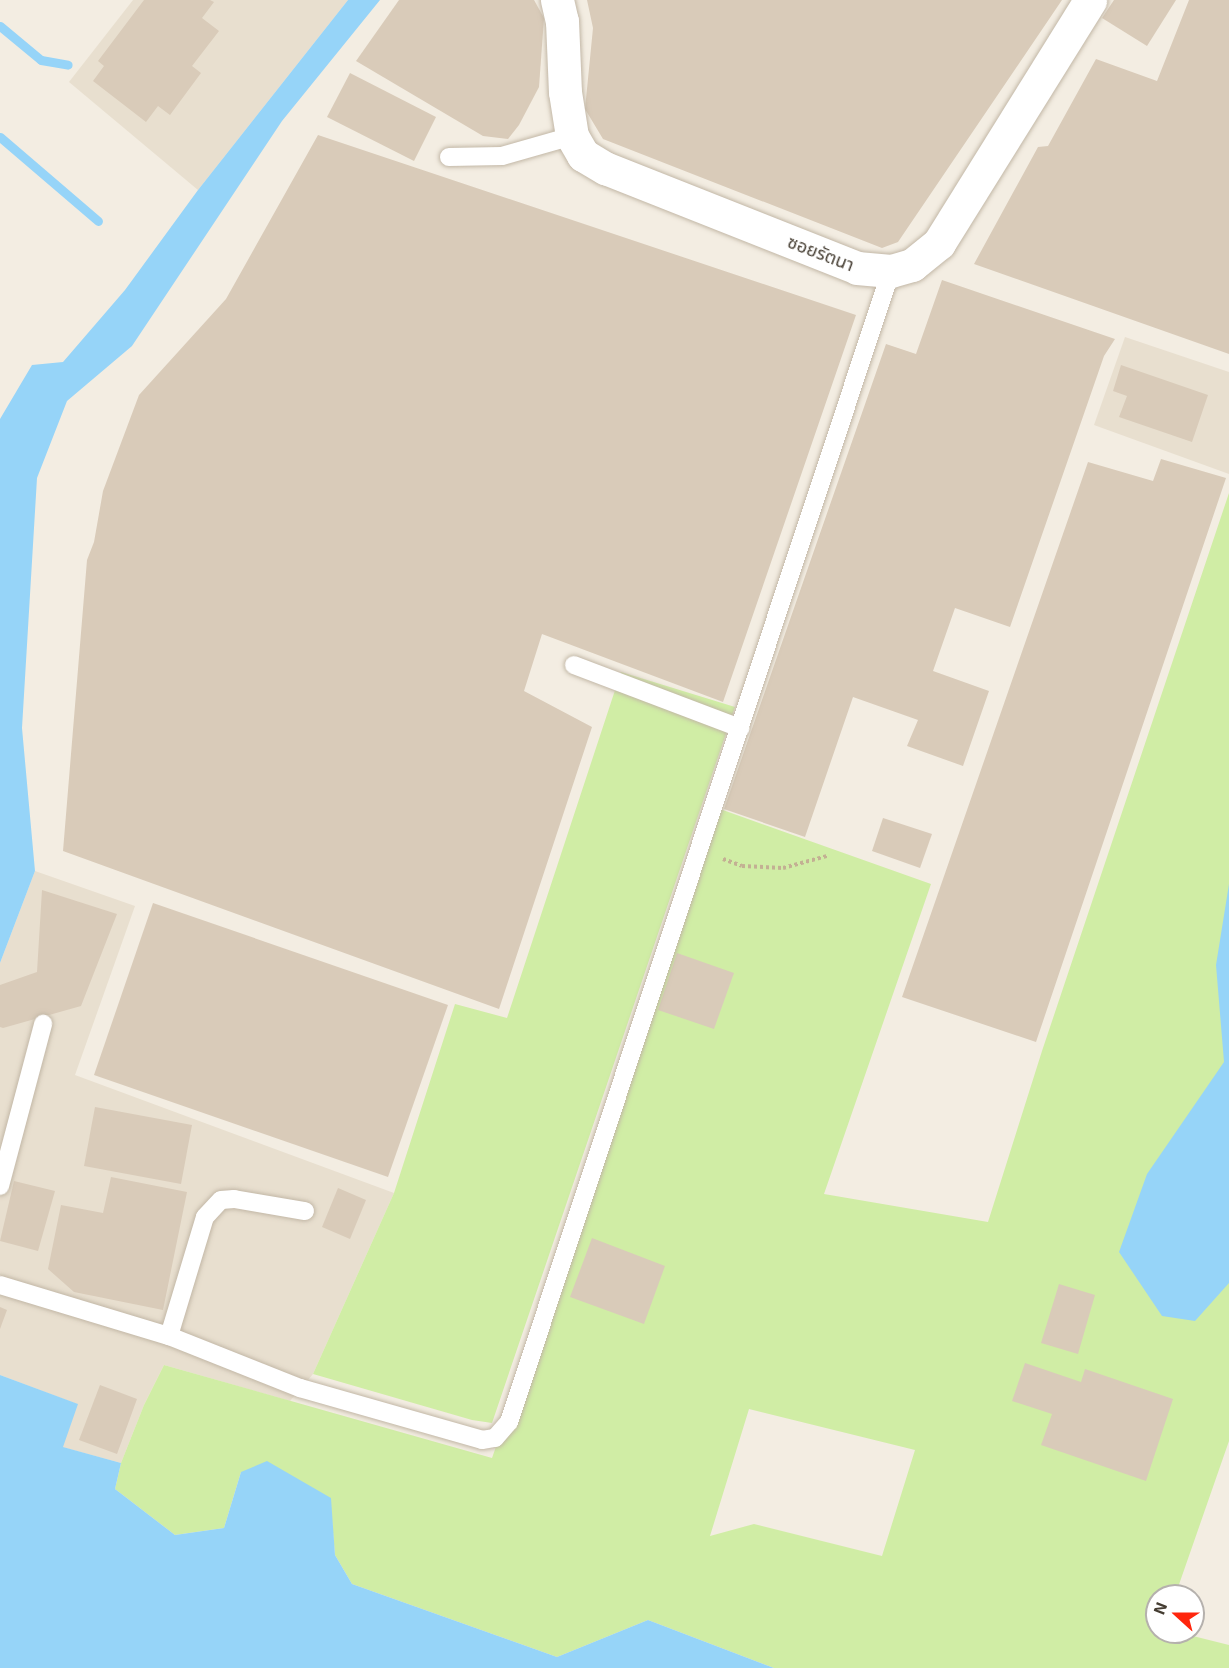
<!DOCTYPE html>
<html>
<head>
<meta charset="utf-8">
<style>
	body { margin:0 }
	#map { position:relative; width:1229px; height:1668px; overflow:hidden; background:#f3ede2; font-family:"Exo 2","Noto Sans Thai",sans-serif }
	div>[style] { position:absolute }
	.residential>* { inset:0; background:#e8dfcf }
	.green>* { inset:0; background:#d0eda5 }
	.water>* { inset:0; background:#96d4f8 }
	.stream>* { height:9px; margin:-4.5px; padding:0 4.5px; transform-origin:4.5px; border-radius:4.5px; background:#96d4f8 }
	.building>* { inset:0; background:#d9cbb9 }
	.path>* { height:4px; margin-top:-2px; transform-origin:0; background:repeating-linear-gradient(90deg,#c3b093 0 3px,transparent 0 6px) }
	.roads { filter:drop-shadow(0 0 2px #c2b7a6) drop-shadow(0 0 2px #c2b7a6) }
	.lane>* { height:18px; margin:-9px; padding:0 9px; transform-origin:9px; border-radius:9px; background:#fff }
	.street>* { height:33px; margin:-16.5px; padding:0 16.5px; transform-origin:16.5px; border-radius:16.5px; background:#fff }
	span { translate:-50% -50%; white-space:nowrap; text-align:center; line-height:1.15; -webkit-text-stroke:5px #fff; paint-order:stroke }
	.street-label { font-size:18px; color:#453d32 }
	.north { position:absolute; left:1145px; top:1584px; width:60px; height:60px; box-sizing:border-box; background:#fff; border:2px solid #b5b1ad; border-radius:50%; rotate:291deg; font-size:16px; font-weight:700; line-height:24px; text-align:center; color:#453d32 }
	.north::after { content:''; display:block; margin:auto; width:21px; height:27px; background:#ff260d; clip-path:polygon(50% 0,100% 100%,50% 72%,0 100%) }
</style>
</head>
<body>
<div id="map">
	<div class="residential">
		<i style="clip-path:polygon(133px 0,348px 0,198px 190px,69px 82px)"></i>
		<i style="clip-path:polygon(1125px 337px,1229px 372px,1229px 474px,1094px 425px)"></i>
		<i style="clip-path:polygon(35px 871px,135px 906px,75px 1075px,394px 1193px,313px 1374px,290px 1401px,164px 1365px,144px 1405px,121px 1463px,62px 1447px,77px 1404px,0 1375px,0 963px)"></i>
	</div>
	<div class="green">
		<i style="clip-path:polygon(evenodd,1229px 493px,1229px 1441px,1175px 1596px,1157px 1596px,1157px 1632px,1177px 1632px,1229px 1645px,1229px 1668px,774px 1668px,648px 1620px,557px 1657px,352px 1584px,335px 1555px,330px 1498px,241px 1472px,224px 1528px,175px 1535px,115px 1489px,121px 1463px,144px 1405px,164px 1365px,492px 1458px,720px 809px,931px 884px,824px 1194px,988px 1222px,1042px 1051px,1229px 493px,749px 1409px,915px 1450px,882px 1556px,754px 1524px,710px 1536px,749px 1409px)"></i>
		<i style="clip-path:polygon(621px 672px,735px 707px,492px 1423px,472px 1420px,313px 1374px,394px 1193px,455px 1004px,507px 1018px)"></i>
	</div>
	<div class="water">
		<i style="clip-path:polygon(348px 0,380px 0,282px 121px,132px 346px,67px 401px,37px 478px,22px 728px,35px 871px,0 963px,0 419px,32px 365px,63px 362px,125px 290px,198px 190px)"></i>
		<i style="clip-path:polygon(1229px 884px,1229px 1283px,1195px 1321px,1162px 1316px,1119px 1252px,1147px 1174px,1224px 1062px,1216px 965px)"></i>
		<i style="clip-path:polygon(0 1375px,78px 1404px,63px 1447px,121px 1463px,115px 1489px,175px 1535px,224px 1528px,241px 1472px,267px 1461px,331px 1498px,335px 1555px,352px 1584px,557px 1657px,648px 1620px,774px 1668px,0 1668px)"></i>
	</div>
	<div class="stream">
		<i style="left:0;top:26px;width:53px;rotate:39.7deg"></i>
		<i style="left:41px;top:60px;width:27px;rotate:10deg"></i>
		<i style="left:0;top:137px;width:129px;rotate:40.6deg"></i>
	</div>
	<div class="building">
		<i style="clip-path:polygon(144px 0,210px 0,214px 2px,202px 18px,219px 31px,192px 66px,201px 73px,170px 115px,158px 106px,146px 122px,93px 81px,104px 66px,98px 61px)"></i>
		<i style="clip-path:polygon(399px 0,534px 0,544px 18px,539px 87px,519px 125px,508px 139px,483px 136px,356px 61px)"></i>
		<i style="clip-path:polygon(587px 0,1062px 0,898px 242px,882px 248px,603px 139px,585px 109px,593px 28px)"></i>
		<i style="clip-path:polygon(1114px 0,1176px 0,1147px 46px,1102px 18px)"></i>
		<i style="clip-path:polygon(1189px 0,1229px 0,1229px 354px,974px 264px,1038px 147px,1048px 146px,1096px 59px,1157px 81px)"></i>
		<i style="clip-path:polygon(350px 73px,436px 117px,414px 161px,327px 117px)"></i>
		<i style="clip-path:polygon(318px 135px,856px 315px,723px 702px,542px 634px,524px 691px,592px 727px,499px 1009px,63px 851px,87px 560px,94px 542px,103px 491px,139px 395px,226px 299px)"></i>
		<i style="clip-path:polygon(942px 280px,1115px 339px,1104px 356px,1010px 627px,955px 608px,933px 671px,989px 691px,963px 766px,907px 746px,918px 720px,853px 697px,805px 837px,724px 809px,886px 344px,916px 354px)"></i>
		<i style="clip-path:polygon(1121px 365px,1208px 395px,1192px 442px,1119px 417px,1127px 396px,1113px 391px)"></i>
		<i style="clip-path:polygon(1161px 459px,1226px 478px,1036px 1042px,902px 997px,1088px 462px,1153px 481px)"></i>
		<i style="clip-path:polygon(883px 818px,932px 834px,920px 868px,872px 851px)"></i>
		<i style="clip-path:polygon(42px 890px,117px 914px,81px 1006px,3px 1028px,0 1027px,0 985px,37px 972px)"></i>
		<i style="clip-path:polygon(153px 903px,448px 1005px,388px 1177px,94px 1075px)"></i>
		<i style="clip-path:polygon(677px 953px,734px 973px,714px 1029px,658px 1010px)"></i>
		<i style="clip-path:polygon(95px 1107px,192px 1125px,181px 1184px,84px 1166px)"></i>
		<i style="clip-path:polygon(111px 1177px,187px 1192px,163px 1310px,74px 1292px,48px 1269px,61px 1205px,103px 1213px)"></i>
		<i style="clip-path:polygon(14px 1181px,55px 1191px,38px 1251px,0 1241px)"></i>
		<i style="clip-path:polygon(338px 1188px,366px 1200px,350px 1239px,322px 1227px)"></i>
		<i style="clip-path:polygon(592px 1238px,665px 1266px,644px 1324px,570px 1297px)"></i>
		<i style="clip-path:polygon(1059px 1284px,1095px 1295px,1078px 1354px,1041px 1343px)"></i>
		<i style="clip-path:polygon(0 1307px,7px 1310px,0 1329px)"></i>
		<i style="clip-path:polygon(1025px 1363px,1081px 1382px,1085px 1369px,1173px 1399px,1146px 1481px,1041px 1445px,1052px 1414px,1012px 1401px)"></i>
		<i style="clip-path:polygon(100px 1385px,137px 1399px,117px 1454px,79px 1440px)"></i>
	</div>
	<div class="path">
		<i style="left:723px;top:859px;width:20px;rotate:20deg"></i>
		<i style="left:742px;top:866px;width:41px;rotate:2.8deg"></i>
		<i style="left:783px;top:868px;width:46px;rotate:-15.3deg"></i>
	</div>
	<div class="roads">
		<div class="lane">
			<i style="left:449px;top:157px;width:53px;rotate:-1.1deg"></i>
			<i style="left:502px;top:156px;width:73px;rotate:-15.9deg"></i>
			<i style="left:574px;top:665px;width:178px;rotate:20.8deg"></i>
			<i style="left:0;top:1186px;width:168px;rotate:-75.1deg"></i>
			<i style="left:0;top:1285px;width:177px;rotate:16.8deg"></i>
			<i style="left:169px;top:1336px;width:141px;rotate:21.7deg"></i>
			<i style="left:300px;top:1388px;width:189px;rotate:15.9deg"></i>
			<i style="left:482px;top:1440px;width:13px;rotate:-9deg"></i>
			<i style="left:495px;top:1438px;width:21px;rotate:-49deg"></i>
			<i style="left:509px;top:1422px;width:1213px;rotate:-71.64deg"></i>
			<i style="left:169px;top:1336px;width:124px;rotate:-73.2deg"></i>
			<i style="left:205px;top:1217px;width:23px;rotate:-47deg"></i>
			<i style="left:221px;top:1200px;width:13px;rotate:-4deg"></i>
			<i style="left:234px;top:1199px;width:72px;rotate:9.6deg"></i>
		</div>
		<div class="street">
			<i style="left:557px;top:0;width:22px;rotate:77deg"></i>
			<i style="left:562px;top:21px;width:71px;rotate:87.6deg"></i>
			<i style="left:565px;top:92px;width:45px;rotate:81deg"></i>
			<i style="left:572px;top:136px;width:22px;rotate:60deg"></i>
			<i style="left:583px;top:155px;width:26px;rotate:31deg"></i>
			<i style="left:605px;top:168px;width:271px;rotate:21.6deg"></i>
			<i style="left:857px;top:268px;width:34px;rotate:5deg"></i>
			<i style="left:891px;top:271px;width:22px;rotate:-16deg"></i>
			<i style="left:912px;top:265px;width:35px;rotate:-39deg"></i>
			<i style="left:939px;top:243px;width:286px;rotate:-58.1deg"></i>
		</div>
	</div>
	<div class="street-label">
		<span style="left:821px;top:253px;rotate:21deg">ซอยรัตนา</span>
	</div>
	<div class="north">N</div>
</div>
</body>
</html>
